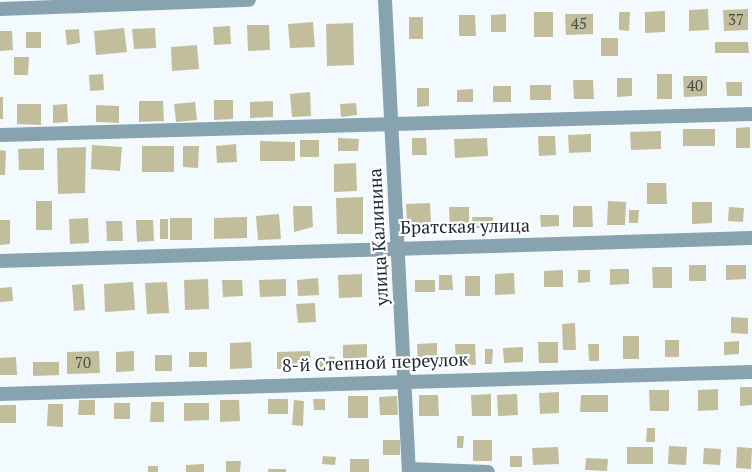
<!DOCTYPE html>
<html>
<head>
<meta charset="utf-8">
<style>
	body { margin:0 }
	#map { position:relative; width:752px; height:472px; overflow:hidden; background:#f3fafe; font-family:"PT Serif",serif }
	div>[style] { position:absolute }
	.building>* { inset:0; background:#c2be9c }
	.minor>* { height:14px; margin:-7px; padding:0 7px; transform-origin:7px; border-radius:7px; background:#87a3b0 }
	span { translate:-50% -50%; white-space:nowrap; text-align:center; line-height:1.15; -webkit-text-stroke:4.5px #fff; paint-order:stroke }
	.number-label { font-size:15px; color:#434d4a }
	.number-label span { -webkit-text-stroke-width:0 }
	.street-label { font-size:18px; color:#19272e }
</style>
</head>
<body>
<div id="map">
	<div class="building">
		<i style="clip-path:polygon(708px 9px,709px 30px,689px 31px,689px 10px)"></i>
		<i style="clip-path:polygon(748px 9px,748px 30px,724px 31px,723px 10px)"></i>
		<i style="clip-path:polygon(665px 11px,665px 32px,645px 33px,645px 12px)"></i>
		<i style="clip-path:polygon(534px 12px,553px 12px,553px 37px,534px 37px)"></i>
		<i style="clip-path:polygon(619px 12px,630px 12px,629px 31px,619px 30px)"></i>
		<i style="clip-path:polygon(506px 14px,506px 32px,491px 32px,491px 15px)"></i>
		<i style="clip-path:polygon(565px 14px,593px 14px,593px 34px,566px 35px)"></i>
		<i style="clip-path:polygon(459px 15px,475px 15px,476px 36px,459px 36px)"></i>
		<i style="clip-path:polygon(409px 17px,423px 17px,423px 39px,409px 39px)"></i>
		<i style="clip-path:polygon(313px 22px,315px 47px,290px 48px,288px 24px)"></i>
		<i style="clip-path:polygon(353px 23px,354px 65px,327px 66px,326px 24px)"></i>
		<i style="clip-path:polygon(247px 25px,269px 25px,270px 50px,248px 51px)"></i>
		<i style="clip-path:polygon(230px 26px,231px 44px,214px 45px,213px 27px)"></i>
		<i style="clip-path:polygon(124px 28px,127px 52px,96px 55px,94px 31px)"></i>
		<i style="clip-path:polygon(155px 28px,156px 48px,134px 49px,132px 29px)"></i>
		<i style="clip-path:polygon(79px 29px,80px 43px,67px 45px,65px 30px)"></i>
		<i style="clip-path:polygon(0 31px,12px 31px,13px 50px,0 51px)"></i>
		<i style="clip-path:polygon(26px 32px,41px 32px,41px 48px,26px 48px)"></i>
		<i style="clip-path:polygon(601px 38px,618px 38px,618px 56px,601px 56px)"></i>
		<i style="clip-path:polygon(715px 42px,748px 42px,749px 53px,715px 53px)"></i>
		<i style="clip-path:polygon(197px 45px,199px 69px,172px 71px,171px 47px)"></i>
		<i style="clip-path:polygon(14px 57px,29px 57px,28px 75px,14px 75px)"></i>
		<i style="clip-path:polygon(103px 74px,104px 90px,90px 91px,89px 75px)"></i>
		<i style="clip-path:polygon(657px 74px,672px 74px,672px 99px,657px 99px)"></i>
		<i style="clip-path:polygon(683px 76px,707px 76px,707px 96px,684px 97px)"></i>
		<i style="clip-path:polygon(617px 78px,632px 78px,632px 96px,617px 97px)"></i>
		<i style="clip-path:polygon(573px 80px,593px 80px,594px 99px,574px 99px)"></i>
		<i style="clip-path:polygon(726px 82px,742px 82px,742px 96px,727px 96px)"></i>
		<i style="clip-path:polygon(530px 85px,551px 85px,551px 100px,530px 100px)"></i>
		<i style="clip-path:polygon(493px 86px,511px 86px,511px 102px,493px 102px)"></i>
		<i style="clip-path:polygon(417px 88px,429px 88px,429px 106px,417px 107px)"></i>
		<i style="clip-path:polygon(473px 89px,473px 102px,457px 102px,457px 90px)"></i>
		<i style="clip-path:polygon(310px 92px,311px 116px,292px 117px,290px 94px)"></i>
		<i style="clip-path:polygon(0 97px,3px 97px,3px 119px,0 119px)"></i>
		<i style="clip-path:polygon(214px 100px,233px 100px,233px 119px,214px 120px)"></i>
		<i style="clip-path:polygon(139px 101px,163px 101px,164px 121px,139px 122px)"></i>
		<i style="clip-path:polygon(273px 101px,273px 117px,250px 118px,250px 102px)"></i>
		<i style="clip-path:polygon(195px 102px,197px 120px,176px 122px,174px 104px)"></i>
		<i style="clip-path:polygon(356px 103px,357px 115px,341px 117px,340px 104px)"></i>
		<i style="clip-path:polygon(17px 104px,41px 104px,41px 125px,17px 124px)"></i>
		<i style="clip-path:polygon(67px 104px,68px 122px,53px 123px,53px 105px)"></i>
		<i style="clip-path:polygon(96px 105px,119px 106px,119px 123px,96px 122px)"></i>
		<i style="clip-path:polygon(750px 127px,750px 148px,736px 148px,736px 128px)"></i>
		<i style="clip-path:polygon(683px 129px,715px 129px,715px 146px,683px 146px)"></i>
		<i style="clip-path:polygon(661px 131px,661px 149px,631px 150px,630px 132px)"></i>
		<i style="clip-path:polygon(591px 134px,591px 152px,569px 153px,568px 135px)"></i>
		<i style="clip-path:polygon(538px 136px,555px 136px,556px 155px,539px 156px)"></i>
		<i style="clip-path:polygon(338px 138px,359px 139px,358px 151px,338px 151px)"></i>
		<i style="clip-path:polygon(412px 138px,426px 138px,427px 155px,412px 155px)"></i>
		<i style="clip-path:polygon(487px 138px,488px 156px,455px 158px,454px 139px)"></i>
		<i style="clip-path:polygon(300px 140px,319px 140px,319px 157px,300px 157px)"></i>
		<i style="clip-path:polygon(260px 141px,295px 142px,295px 161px,260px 161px)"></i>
		<i style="clip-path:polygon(236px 144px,237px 162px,217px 163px,216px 146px)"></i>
		<i style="clip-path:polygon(92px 145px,122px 147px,120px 171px,91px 169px)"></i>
		<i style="clip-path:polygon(142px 146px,174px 146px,174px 172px,142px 172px)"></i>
		<i style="clip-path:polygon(183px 146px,199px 146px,198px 168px,183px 167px)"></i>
		<i style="clip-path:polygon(86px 147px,85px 193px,58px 194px,57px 148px)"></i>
		<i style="clip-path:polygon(44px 148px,44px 170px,19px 170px,18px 149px)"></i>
		<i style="clip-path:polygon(0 150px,6px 151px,5px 175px,0 175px)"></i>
		<i style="clip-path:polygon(356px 163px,357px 191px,334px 192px,334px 164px)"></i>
		<i style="clip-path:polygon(647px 183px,666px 183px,667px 204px,647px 204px)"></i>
		<i style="clip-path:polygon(363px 197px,363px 234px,337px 234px,336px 198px)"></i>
		<i style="clip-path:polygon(36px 201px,52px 201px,52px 230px,36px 230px)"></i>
		<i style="clip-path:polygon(608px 201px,626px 202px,625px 225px,607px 225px)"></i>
		<i style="clip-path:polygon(692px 202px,712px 202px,712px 223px,692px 224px)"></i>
		<i style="clip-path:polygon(430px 203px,431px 223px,407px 224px,406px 204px)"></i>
		<i style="clip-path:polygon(293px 206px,312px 206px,313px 227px,294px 232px)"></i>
		<i style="clip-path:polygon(573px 206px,592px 206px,593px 227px,573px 227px)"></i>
		<i style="clip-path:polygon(449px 207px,469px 207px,469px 228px,450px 229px)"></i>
		<i style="clip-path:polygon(729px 207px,744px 208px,743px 222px,728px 221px)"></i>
		<i style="clip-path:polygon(629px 210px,639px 210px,638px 223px,629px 223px)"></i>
		<i style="clip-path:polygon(279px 214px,281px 239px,258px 240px,256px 216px)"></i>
		<i style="clip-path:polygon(540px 215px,559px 215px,559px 226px,541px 227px)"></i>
		<i style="clip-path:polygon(247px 217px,247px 238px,214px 239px,214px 218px)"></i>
		<i style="clip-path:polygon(472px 217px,493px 217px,493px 228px,473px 228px)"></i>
		<i style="clip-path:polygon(88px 218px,89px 243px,70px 244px,69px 219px)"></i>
		<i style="clip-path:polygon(170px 218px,192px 218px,192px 240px,170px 240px)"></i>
		<i style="clip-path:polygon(160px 219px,168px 219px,168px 239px,160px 239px)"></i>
		<i style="clip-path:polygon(0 220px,10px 220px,10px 244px,0 245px)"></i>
		<i style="clip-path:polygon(136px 220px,153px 220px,154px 241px,137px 242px)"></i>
		<i style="clip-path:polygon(106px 221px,122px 221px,123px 241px,107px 241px)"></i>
		<i style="clip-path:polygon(689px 265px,706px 265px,706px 281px,689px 281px)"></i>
		<i style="clip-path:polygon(726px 265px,746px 265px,746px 279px,726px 280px)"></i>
		<i style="clip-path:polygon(652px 267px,672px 267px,672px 288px,653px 288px)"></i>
		<i style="clip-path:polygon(610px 269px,629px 269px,629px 284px,610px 285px)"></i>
		<i style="clip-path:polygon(563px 270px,563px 287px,544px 287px,544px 271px)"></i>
		<i style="clip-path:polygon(578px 270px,590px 270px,590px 282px,578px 283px)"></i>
		<i style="clip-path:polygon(514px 273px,515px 294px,495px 295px,495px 274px)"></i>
		<i style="clip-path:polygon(362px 274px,362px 297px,339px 298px,338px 275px)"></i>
		<i style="clip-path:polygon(439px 275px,452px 275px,453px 290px,439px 290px)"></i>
		<i style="clip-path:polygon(465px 276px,480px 276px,480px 296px,465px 296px)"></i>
		<i style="clip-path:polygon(318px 278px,319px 295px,298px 296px,297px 280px)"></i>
		<i style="clip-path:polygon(208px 279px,209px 309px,185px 310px,184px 280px)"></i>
		<i style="clip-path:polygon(286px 279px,286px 296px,260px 297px,259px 280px)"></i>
		<i style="clip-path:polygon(222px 280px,242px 280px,243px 296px,223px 297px)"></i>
		<i style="clip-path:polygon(415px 280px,435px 280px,435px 292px,415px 292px)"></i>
		<i style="clip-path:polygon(133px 282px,135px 310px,105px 312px,104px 284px)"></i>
		<i style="clip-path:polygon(167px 282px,169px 313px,147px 314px,145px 283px)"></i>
		<i style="clip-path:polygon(83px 284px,85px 310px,74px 311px,72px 285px)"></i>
		<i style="clip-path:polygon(12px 287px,13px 301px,0 302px,0 288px)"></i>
		<i style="clip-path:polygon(315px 303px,316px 322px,298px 323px,296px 304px)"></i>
		<i style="clip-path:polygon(731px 317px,748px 318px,748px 334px,731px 333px)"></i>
		<i style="clip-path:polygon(575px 323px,576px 350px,563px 350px,562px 324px)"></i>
		<i style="clip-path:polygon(623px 336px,639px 336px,639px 359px,623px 359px)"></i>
		<i style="clip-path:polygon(665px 340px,679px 340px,679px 357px,665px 357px)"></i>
		<i style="clip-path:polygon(739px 341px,739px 354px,724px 355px,724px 342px)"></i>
		<i style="clip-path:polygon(251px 342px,252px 368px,230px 369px,230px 343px)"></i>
		<i style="clip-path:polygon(538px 342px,558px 342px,558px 363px,539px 363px)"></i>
		<i style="clip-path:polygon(437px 343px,437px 364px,418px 365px,417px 344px)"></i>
		<i style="clip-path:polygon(367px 344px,367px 366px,343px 366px,343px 345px)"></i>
		<i style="clip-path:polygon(455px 344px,475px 344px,476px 365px,456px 365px)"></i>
		<i style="clip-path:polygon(588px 344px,599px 344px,599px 361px,589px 361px)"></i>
		<i style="clip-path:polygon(523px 347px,523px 362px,504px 363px,503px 348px)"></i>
		<i style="clip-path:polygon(485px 349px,493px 349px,492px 364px,485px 364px)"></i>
		<i style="clip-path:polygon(99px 351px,100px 373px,67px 374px,67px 352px)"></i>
		<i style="clip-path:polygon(134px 351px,134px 371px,116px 372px,116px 352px)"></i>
		<i style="clip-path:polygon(310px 351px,311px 368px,277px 369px,277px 352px)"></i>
		<i style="clip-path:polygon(189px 352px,207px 352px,207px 367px,189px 367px)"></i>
		<i style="clip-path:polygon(155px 355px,172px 355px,172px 371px,155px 371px)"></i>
		<i style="clip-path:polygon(329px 356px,335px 357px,334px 370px,328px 370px)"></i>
		<i style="clip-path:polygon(16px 357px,17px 375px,0 375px,0 358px)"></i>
		<i style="clip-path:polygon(314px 358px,326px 358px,326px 370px,314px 369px)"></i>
		<i style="clip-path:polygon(33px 362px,59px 362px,59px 375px,33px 376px)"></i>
		<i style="clip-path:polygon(740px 387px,752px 387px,752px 405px,740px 406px)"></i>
		<i style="clip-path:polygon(718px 389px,718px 410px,698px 411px,698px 390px)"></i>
		<i style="clip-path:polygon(649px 390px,669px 390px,669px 411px,650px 411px)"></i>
		<i style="clip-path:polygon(559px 392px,559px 413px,540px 414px,539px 393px)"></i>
		<i style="clip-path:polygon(491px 394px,491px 416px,472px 416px,471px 395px)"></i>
		<i style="clip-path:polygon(517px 394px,518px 415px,498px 416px,497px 395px)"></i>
		<i style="clip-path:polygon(419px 395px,438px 395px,439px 416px,419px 416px)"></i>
		<i style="clip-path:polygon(581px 395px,608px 395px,608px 412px,580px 412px)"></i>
		<i style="clip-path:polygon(348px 396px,368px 396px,368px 418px,348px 418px)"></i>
		<i style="clip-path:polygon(397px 396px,398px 415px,380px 415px,379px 397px)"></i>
		<i style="clip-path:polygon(268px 399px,288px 399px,288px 414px,268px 414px)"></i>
		<i style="clip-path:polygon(313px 399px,325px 399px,325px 410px,314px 410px)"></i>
		<i style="clip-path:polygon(79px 400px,95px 400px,95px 415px,78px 415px)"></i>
		<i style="clip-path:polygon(220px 400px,239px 400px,240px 421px,220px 422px)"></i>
		<i style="clip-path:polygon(294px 400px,304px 401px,303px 426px,292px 425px)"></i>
		<i style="clip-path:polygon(151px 402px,164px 402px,164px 422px,150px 422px)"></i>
		<i style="clip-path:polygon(114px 403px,130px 403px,130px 419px,114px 419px)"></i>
		<i style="clip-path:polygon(184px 403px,209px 403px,209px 420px,184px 421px)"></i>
		<i style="clip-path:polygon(48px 404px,63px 404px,63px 427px,47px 426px)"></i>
		<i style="clip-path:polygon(0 405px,16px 405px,16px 423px,0 423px)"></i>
		<i style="clip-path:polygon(647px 428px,655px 428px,655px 442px,646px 442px)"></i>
		<i style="clip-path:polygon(457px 436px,464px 436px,463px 448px,457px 448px)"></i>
		<i style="clip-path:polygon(383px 440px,400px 440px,400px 455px,383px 455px)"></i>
		<i style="clip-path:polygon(473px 440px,492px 440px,492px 461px,473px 461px)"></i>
		<i style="clip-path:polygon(669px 446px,687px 447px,686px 465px,668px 464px)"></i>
		<i style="clip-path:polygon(558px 447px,559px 464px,533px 465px,532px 448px)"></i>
		<i style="clip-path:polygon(627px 447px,653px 447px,653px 464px,627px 464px)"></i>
		<i style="clip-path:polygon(737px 447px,752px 448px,751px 469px,736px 468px)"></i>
		<i style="clip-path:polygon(704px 448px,721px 449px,720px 465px,703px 464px)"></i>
		<i style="clip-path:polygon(323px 456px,336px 457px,335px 465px,322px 464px)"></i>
		<i style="clip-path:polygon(510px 456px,522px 456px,522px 467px,510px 467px)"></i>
		<i style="clip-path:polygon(586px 458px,608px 459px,607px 471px,585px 470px)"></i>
		<i style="clip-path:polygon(350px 459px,369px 459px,369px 472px,350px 472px)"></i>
		<i style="clip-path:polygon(226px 461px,241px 461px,240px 472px,226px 472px)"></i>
		<i style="clip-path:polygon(204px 464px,204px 472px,186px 472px,186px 465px)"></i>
		<i style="clip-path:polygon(148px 466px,158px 466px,158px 472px,148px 472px)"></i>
		<i style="clip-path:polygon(268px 469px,286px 469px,286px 472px,268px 472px)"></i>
	</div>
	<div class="minor">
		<i style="left:385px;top:0;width:473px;rotate:87.1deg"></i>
		<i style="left:0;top:9px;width:249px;rotate:-2.1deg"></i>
		<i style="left:0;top:135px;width:752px;rotate:-1.6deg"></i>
		<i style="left:0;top:261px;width:752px;rotate:-1.75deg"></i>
		<i style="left:0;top:394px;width:752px;rotate:-1.68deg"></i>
		<i style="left:409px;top:469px;width:79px;rotate:2.2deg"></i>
	</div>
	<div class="number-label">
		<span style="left:736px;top:20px">37</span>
		<span style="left:579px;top:24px">45</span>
		<span style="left:695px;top:86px">40</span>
		<span style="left:83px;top:363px">70</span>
	</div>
	<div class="street-label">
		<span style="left:465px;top:226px;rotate:-1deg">Братская улица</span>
		<span style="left:378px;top:237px;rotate:-93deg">улица Калинина</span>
		<span style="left:375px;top:362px;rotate:-2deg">8-й Степной переулок</span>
	</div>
</div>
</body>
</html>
